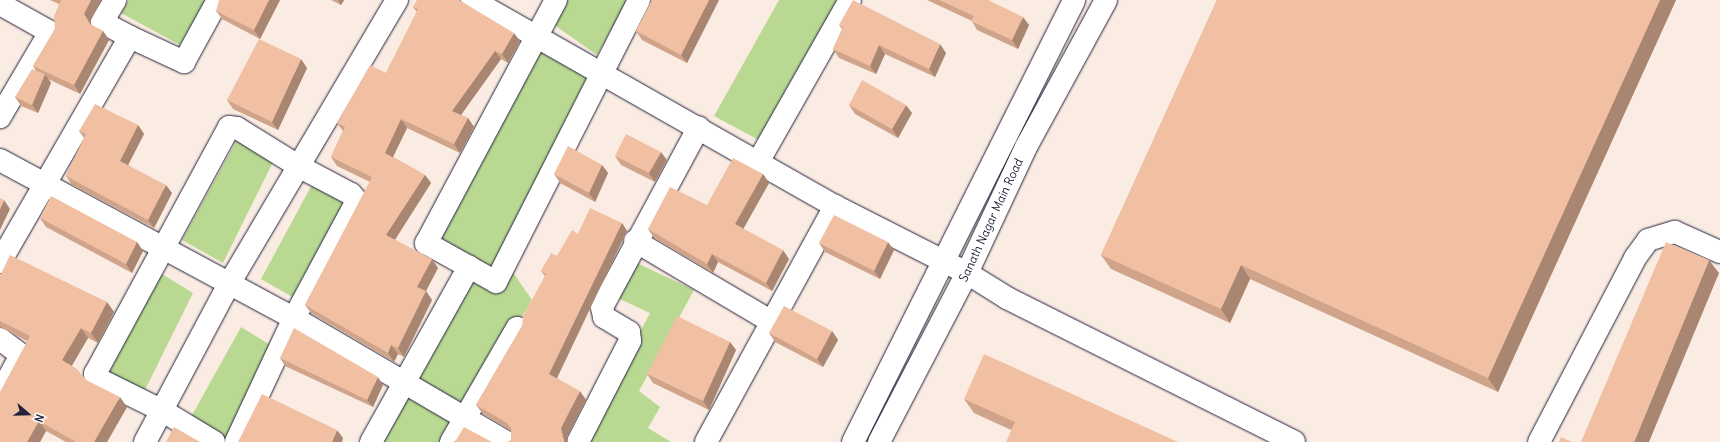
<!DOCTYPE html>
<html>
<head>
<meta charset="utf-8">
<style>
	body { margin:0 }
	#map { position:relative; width:1720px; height:442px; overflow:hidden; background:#fbece3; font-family:Delius,sans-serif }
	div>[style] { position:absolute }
	.green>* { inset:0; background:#b9d993 }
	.roads { filter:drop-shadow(0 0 1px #22223b) drop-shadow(0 0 1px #22223b) }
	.minor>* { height:22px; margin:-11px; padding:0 11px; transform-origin:11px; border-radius:11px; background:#fff }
	.wall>* { inset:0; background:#cfa48b }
	.shaded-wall>* { inset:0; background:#a98671 }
	.building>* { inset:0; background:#f1bfa2 }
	span { translate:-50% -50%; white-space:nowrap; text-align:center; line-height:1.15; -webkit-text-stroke:4px #fff; paint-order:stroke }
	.street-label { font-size:12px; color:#22223b }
	.north { position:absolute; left:8px; top:394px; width:40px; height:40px; -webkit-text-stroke:3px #fff; paint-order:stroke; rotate:110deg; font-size:11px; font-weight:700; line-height:16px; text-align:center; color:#22223b }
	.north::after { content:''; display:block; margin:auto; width:14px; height:18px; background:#22223b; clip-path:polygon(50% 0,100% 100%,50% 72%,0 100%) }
</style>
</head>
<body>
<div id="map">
	<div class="green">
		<i style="clip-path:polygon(129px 0,207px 0,180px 45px,121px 13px)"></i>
		<i style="clip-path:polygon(561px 0,628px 0,597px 55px,550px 22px)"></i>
		<i style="clip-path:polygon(779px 0,845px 0,770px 146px,714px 116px)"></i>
		<i style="clip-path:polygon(538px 44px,595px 78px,493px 277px,462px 251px,435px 235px)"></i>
		<i style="clip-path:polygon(237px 140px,273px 162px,223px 263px,182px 240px)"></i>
		<i style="clip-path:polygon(315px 179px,352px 201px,301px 302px,261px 279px)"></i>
		<i style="clip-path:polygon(622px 256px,694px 290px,639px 391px,660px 407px,648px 428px,671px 442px,582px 442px,650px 313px,611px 295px)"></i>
		<i style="clip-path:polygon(510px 268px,532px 300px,465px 410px,410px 381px,470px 272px)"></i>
		<i style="clip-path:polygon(157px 271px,193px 293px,143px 394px,102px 371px)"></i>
		<i style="clip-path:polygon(241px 327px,277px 349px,230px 442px,213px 442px,186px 426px)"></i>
		<i style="clip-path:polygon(406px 387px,457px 418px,444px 442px,376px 442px)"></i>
	</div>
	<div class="roads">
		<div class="minor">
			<i style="left:472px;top:0;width:417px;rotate:29.6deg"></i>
			<i style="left:835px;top:206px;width:148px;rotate:26.9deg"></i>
			<i style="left:967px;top:273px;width:47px;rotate:32deg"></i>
			<i style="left:1007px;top:298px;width:321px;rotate:26.6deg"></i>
			<i style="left:556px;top:0;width:276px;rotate:118.1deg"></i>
			<i style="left:426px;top:243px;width:80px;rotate:29.1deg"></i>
			<i style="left:496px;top:282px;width:316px;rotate:-63.1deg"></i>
			<i style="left:0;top:4px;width:57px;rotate:29.2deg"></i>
			<i style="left:50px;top:32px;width:99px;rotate:120.5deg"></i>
			<i style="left:130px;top:37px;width:60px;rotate:24.8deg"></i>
			<i style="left:184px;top:62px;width:71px;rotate:-61.3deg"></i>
			<i style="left:0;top:160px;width:334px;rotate:28.3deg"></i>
			<i style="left:294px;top:318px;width:246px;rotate:30.3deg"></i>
			<i style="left:758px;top:162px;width:186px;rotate:-60.4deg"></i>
			<i style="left:635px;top:241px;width:159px;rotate:30.6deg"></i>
			<i style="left:0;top:262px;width:260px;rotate:-60deg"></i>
			<i style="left:130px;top:37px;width:32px;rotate:-152deg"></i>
			<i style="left:102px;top:22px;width:26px;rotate:-59deg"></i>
			<i style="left:0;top:339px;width:26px;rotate:37deg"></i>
			<i style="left:21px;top:355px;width:44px;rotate:118.3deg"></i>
			<i style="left:145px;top:442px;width:179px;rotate:-62deg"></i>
			<i style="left:229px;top:284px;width:330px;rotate:-59.4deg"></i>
			<i style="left:214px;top:442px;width:60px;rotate:-148.7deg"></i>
			<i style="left:163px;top:411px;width:72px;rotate:-153.8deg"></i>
			<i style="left:98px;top:379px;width:6px;rotate:-121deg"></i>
			<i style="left:95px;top:374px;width:281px;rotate:-61.5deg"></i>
			<i style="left:229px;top:127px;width:8px;rotate:7deg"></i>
			<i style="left:237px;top:128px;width:74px;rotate:31.8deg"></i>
			<i style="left:300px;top:167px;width:58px;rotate:27.9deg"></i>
			<i style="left:351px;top:194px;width:9px;rotate:49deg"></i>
			<i style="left:357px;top:201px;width:133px;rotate:118.3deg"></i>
			<i style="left:294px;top:318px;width:137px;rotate:115.1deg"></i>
			<i style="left:371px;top:442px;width:201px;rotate:-60.8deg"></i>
			<i style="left:451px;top:442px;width:132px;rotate:-59.9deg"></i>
			<i style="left:578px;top:442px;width:114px;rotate:-62.8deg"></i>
			<i style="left:630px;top:341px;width:9px;rotate:-96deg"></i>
			<i style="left:629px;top:332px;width:29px;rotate:-149deg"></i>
			<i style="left:604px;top:317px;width:10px;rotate:-101deg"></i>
			<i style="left:602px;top:307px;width:204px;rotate:-61.7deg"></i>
			<i style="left:706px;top:442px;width:269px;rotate:-61.3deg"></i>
			<i style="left:853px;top:442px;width:494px;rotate:-63.4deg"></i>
			<i style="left:879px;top:442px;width:191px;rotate:-62.5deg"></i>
			<i style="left:967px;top:273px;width:139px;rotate:-64.9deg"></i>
			<i style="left:1026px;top:147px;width:167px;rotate:-61.4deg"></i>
			<i style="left:1539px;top:442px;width:208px;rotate:-62.4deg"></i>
			<i style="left:1635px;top:258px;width:22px;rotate:-54deg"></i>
			<i style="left:1648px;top:240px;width:28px;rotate:-17deg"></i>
			<i style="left:1675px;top:232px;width:49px;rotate:24deg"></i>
		</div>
	</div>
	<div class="wall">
		<i style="clip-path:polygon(50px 0,101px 0,90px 22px,91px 25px,103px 31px,109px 40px,80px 94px,48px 79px,51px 83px,38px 113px,21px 106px,15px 97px,36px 71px,33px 66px,55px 29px,59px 4px)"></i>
		<i style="clip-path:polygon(280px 0,260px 39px,222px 19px,216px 11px)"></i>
		<i style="clip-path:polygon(331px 0,344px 0,341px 5px)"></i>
		<i style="clip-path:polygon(652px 0,719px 0,687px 63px,642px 40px,636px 31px)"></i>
		<i style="clip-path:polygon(927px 0,988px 0,1029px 25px,1018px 49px,977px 30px,972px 21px)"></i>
		<i style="clip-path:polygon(1217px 0,1676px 0,1498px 392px,1250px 279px,1230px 323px,1111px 269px,1101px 255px)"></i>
		<i style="clip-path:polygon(461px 1px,520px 41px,508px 63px,501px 59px,461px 115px,468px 118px,474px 127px,460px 153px,407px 128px,393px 157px,425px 175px,431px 183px,395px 240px,438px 268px,426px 291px,432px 300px,404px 357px,398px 354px,394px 362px,311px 313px,305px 305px,370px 182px,337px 166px,331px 157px,343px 131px,337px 123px,386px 73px,417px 12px,413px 7px)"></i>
		<i style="clip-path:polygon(839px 25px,946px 53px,935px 77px,885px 54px,876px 74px,839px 58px,833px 49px,842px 29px)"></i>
		<i style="clip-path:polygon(307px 68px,278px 130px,233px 109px,227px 100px)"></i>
		<i style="clip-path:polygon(849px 105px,912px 113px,898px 138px,855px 114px)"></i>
		<i style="clip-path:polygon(138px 125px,144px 134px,128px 165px,172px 193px,154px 228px,72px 185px,66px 176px,84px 138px,79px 131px)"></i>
		<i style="clip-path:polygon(615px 156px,667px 160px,655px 182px,621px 165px)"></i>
		<i style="clip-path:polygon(602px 165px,608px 173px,595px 202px,560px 183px,554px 174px)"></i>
		<i style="clip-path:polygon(763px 174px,769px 183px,743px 229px,789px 259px,772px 291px,718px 262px,713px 273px,654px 238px,648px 229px,707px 205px)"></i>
		<i style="clip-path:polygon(40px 218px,137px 242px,143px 251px,132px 273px,46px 227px)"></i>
		<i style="clip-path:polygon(622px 223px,627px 231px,557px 378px,586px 400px,567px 437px,511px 440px,511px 431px,482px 413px,476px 405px,522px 326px,545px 276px,541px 271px,557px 256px,578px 234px)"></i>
		<i style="clip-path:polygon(819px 243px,894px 250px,880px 279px,825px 252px)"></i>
		<i style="clip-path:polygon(0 276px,107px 302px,114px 312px,98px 343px,88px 338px,72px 366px,86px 380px,127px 407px,107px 442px,66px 442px,46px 431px,40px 442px,0 442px,27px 341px,0 327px)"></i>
		<i style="clip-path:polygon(832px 331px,838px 340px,823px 367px,775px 342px,769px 333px)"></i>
		<i style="clip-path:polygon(730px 342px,736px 350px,709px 410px,653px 383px,647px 374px)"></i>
		<i style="clip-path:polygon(280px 358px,383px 385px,373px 407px,285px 366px)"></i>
		<i style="clip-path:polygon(964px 399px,1178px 442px,1011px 430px,974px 413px)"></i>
	</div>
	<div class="shaded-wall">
		<i style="clip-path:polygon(91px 0,101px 0,90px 22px,96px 33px,84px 14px)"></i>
		<i style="clip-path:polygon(269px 0,280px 0,260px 39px,254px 30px)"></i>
		<i style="clip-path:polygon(338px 0,344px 0,341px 5px)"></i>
		<i style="clip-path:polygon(709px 0,719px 0,687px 63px,681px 55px)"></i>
		<i style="clip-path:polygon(1660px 0,1676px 0,1498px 392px,1488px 378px)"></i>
		<i style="clip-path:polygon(1023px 17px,1029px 25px,1018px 49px,1012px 40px)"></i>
		<i style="clip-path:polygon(103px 31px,109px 40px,80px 94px,74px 85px)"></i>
		<i style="clip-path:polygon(514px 33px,520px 41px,508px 63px,502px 54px)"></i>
		<i style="clip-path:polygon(940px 44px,946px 53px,935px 77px,929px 69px)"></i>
		<i style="clip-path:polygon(879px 45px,885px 54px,876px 74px,870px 66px)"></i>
		<i style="clip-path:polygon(495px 51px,501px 59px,458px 119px,452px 111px)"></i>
		<i style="clip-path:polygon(301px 59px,307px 68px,278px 130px,272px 122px)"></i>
		<i style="clip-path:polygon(45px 74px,51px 83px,38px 113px,32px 105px)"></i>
		<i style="clip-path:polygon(906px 105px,912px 113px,898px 138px,892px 129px)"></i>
		<i style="clip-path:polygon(468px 118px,474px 127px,460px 153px,454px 144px)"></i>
		<i style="clip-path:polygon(401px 119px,407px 128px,391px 161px,385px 153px)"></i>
		<i style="clip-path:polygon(138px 125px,144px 134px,126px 169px,120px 161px)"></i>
		<i style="clip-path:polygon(661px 152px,667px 160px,655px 182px,649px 173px)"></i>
		<i style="clip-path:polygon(602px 165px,608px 173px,595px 202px,589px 193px)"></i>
		<i style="clip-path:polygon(763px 174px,769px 183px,741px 233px,735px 224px)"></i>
		<i style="clip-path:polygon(425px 175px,431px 183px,392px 244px,386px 235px)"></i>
		<i style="clip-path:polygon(166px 185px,172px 193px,154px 228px,148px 220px)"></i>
		<i style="clip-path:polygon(4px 200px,10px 209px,0 230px,0 209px)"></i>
		<i style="clip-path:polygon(622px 223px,627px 231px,555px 382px,549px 374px)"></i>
		<i style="clip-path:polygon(137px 242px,143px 251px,132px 273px,126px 264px)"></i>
		<i style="clip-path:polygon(888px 242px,894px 250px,880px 279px,874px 271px)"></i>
		<i style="clip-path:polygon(783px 250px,789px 259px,772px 291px,766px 283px)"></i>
		<i style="clip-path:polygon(712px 254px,718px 262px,713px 273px,707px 264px)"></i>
		<i style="clip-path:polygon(432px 259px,438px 268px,426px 291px,432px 300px,404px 357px,398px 348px,417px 287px)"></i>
		<i style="clip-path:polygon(1709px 260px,1719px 273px,1649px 442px,1634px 442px)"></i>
		<i style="clip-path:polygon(1241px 265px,1250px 279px,1230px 323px,1221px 309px)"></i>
		<i style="clip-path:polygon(107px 302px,114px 312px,98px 343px,91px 333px)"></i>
		<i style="clip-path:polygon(81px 328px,88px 338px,69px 370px,62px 360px)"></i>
		<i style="clip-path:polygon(832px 331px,838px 340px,823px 367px,817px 359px)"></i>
		<i style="clip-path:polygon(730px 342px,736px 350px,709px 410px,703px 401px)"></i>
		<i style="clip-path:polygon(391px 345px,398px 354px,394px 362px,388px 353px)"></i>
		<i style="clip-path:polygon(378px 377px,383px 385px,373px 407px,367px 400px)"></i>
		<i style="clip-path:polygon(580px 391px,586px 400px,567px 437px,568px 442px,564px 442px,561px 428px)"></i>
		<i style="clip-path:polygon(120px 397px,127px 407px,107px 442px,94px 442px)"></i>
		<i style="clip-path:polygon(39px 421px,46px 431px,40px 442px,27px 442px)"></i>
		<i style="clip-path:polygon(337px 430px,343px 438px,342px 442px,332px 442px)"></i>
	</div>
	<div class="building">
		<i style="clip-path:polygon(61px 0,91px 0,84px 14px,90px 24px,103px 31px,74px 85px,33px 66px,55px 29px,54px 16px)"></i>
		<i style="clip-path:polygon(219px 0,269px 0,254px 30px,216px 11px)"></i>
		<i style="clip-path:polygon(417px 0,459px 0,514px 33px,502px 54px,495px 51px,452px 111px,468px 118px,454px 144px,401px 119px,385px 153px,425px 175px,386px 235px,432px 259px,417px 287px,426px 291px,398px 348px,391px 345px,388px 353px,305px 305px,372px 177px,331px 157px,345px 127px,337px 123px,370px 65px,386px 73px,418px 9px,413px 7px)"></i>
		<i style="clip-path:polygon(652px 0,709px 0,681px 55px,636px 31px)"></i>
		<i style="clip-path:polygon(853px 0,940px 44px,929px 69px,879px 45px,870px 66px,833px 49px,843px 27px,839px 25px)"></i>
		<i style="clip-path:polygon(939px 0,988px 0,1023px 17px,1012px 40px,971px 21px,974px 16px)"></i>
		<i style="clip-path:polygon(1217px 0,1660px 0,1488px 378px,1241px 265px,1221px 309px,1101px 255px)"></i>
		<i style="clip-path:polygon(259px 39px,301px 59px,272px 122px,227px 100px)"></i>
		<i style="clip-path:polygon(32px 69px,45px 74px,32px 105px,15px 97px)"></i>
		<i style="clip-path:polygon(862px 80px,906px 105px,892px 129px,849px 105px)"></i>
		<i style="clip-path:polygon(95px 104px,138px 125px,120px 161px,166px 185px,148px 220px,66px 176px,86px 134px,79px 131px)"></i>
		<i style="clip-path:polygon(626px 134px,661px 152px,649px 173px,615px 156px)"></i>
		<i style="clip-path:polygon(568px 146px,602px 165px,589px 193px,554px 174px)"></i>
		<i style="clip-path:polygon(733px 158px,763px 174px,735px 224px,783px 250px,766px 283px,712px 254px,707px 264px,648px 229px,670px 187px,707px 205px)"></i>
		<i style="clip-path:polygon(51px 196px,137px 242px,126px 264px,40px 218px)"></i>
		<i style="clip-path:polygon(0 198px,4px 200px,0 209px)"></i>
		<i style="clip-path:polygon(590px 208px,622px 223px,549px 374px,580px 391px,561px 428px,564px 442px,507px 442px,511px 440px,511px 428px,507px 423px,476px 405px,522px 326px,523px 316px,546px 274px,541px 271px,551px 253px,557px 256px,572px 230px,578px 234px)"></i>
		<i style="clip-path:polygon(834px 215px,888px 242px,874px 271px,819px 243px)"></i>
		<i style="clip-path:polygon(1666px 242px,1709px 260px,1634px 442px,1581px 442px)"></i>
		<i style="clip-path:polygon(10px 255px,107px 302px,91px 333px,81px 328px,62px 360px,77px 369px,86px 380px,120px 397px,94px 442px,76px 442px,39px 421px,27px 442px,0 442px,0 392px,30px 336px,0 321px,0 276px)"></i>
		<i style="clip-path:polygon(784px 306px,832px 331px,817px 359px,769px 333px)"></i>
		<i style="clip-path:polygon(677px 316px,730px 342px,703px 401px,647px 374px)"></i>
		<i style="clip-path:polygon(294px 328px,378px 377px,367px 400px,280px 358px)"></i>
		<i style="clip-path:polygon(984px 354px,1178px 442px,1006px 442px,1015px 422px,964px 399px)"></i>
		<i style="clip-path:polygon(262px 394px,337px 430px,332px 442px,238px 442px)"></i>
		<i style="clip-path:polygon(174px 427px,200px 442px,166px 442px)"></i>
		<i style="clip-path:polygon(464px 427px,492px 442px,453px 442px,456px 440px)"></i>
		<i style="clip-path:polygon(1561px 437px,1572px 442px,1559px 442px)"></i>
	</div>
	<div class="street-label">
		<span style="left:991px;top:220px;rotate:-65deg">Sanath Nagar Main Road</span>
	</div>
	<div class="north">N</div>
</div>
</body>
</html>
